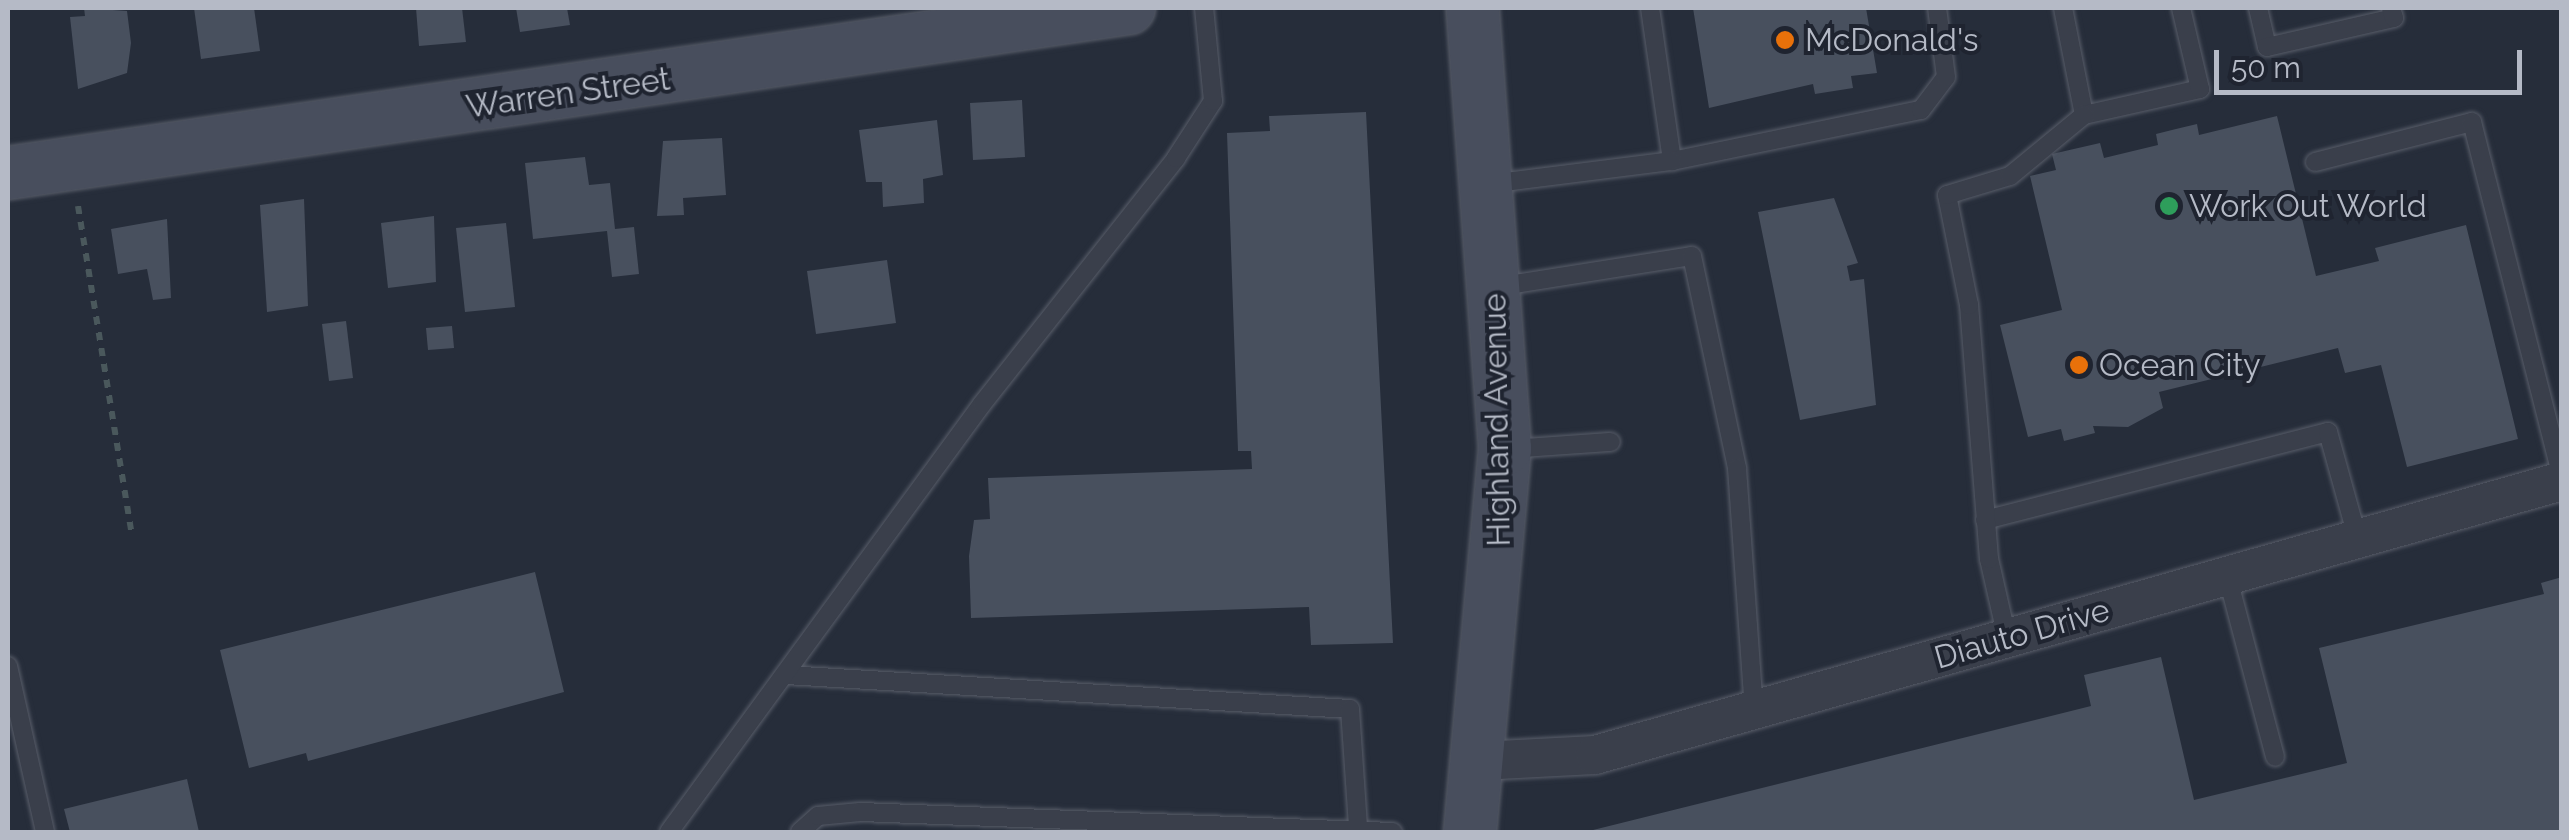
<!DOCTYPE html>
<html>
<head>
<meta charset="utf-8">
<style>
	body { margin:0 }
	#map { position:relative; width:2569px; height:840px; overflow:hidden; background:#262d3a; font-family:Raleway,sans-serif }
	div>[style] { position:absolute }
	.building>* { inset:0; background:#48505e }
	.path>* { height:6px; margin-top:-3px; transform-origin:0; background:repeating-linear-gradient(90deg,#4a585c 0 8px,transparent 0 16px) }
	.roads { filter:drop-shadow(0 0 2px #585d69) drop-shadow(0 0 2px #585d69) }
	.lane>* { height:18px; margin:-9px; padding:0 9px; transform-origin:9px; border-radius:9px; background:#3a3f4b }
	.street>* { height:38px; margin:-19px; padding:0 19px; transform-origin:19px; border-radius:19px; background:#3a3f4b }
	.secondary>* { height:52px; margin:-26px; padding:0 26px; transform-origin:26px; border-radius:26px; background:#484e5d }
	.dots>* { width:28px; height:28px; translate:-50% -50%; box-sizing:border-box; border:5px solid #1f2430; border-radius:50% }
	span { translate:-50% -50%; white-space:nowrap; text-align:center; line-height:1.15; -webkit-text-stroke:8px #1f2430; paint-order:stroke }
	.poi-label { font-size:32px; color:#b5bac6 }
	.left { translate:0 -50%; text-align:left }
	.street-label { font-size:32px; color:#b5bac6 }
	.frame { position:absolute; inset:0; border:10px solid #b5bac6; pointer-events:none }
	.scale { position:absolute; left:2214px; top:50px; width:308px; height:45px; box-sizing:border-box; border:5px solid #b5bac6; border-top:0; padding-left:12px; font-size:30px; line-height:35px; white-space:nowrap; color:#b5bac6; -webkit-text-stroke:8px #1f2430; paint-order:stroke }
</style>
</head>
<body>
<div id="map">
	<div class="building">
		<i style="clip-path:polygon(84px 8px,127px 11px,131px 43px,127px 73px,78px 89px,70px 17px,85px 16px)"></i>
		<i style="clip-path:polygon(194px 8px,254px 8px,260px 51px,201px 59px)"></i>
		<i style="clip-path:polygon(416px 8px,462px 8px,466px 42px,419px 46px)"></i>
		<i style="clip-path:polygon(516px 8px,567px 8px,570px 25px,520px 32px)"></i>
		<i style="clip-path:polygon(1693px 8px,1866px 8px,1877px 73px,1851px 76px,1853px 88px,1815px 94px,1813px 84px,1709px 108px)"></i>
		<i style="clip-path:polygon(1022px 100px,1025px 157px,973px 160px,970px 103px)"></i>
		<i style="clip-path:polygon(1366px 112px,1393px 643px,1311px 645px,1309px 607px,971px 618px,969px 556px,974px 520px,990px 519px,988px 478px,1252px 469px,1251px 451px,1238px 451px,1227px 133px,1270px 131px,1269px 116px)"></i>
		<i style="clip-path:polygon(2277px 116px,2316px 276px,2379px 261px,2375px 248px,2466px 225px,2518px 439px,2407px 467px,2381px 365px,2345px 373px,2338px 348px,2159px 392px,2163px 408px,2128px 427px,2093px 426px,2095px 433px,2064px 441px,2061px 429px,2028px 437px,2000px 325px,2062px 310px,2030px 176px,2056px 170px,2052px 154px,2100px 143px,2104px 158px,2158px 145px,2156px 134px,2176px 129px,2197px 124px,2199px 135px)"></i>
		<i style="clip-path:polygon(937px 120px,943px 175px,923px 179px,924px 203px,883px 207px,882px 182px,866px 182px,859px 130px)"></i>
		<i style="clip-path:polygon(722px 138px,726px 195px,683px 198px,684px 215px,657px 216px,663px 141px)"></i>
		<i style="clip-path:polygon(585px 157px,589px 185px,610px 183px,615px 229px,634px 227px,639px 274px,612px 277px,607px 231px,533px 239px,525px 163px)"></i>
		<i style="clip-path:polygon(1834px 198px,1858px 263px,1847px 266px,1850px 281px,1864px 279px,1876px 405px,1800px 420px,1758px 212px)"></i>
		<i style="clip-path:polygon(304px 199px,308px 306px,267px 312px,260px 205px)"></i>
		<i style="clip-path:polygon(434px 216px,436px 282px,388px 288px,381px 223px)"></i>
		<i style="clip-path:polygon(167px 219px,171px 298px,153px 300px,147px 269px,118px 274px,111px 229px)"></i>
		<i style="clip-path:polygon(506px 223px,515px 307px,465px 312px,456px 228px)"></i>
		<i style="clip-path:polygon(887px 260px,896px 323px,816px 334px,807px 271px)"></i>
		<i style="clip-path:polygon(346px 321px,353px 378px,329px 381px,322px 324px)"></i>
		<i style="clip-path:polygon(452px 326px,454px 348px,428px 350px,426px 328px)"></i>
		<i style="clip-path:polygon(535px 572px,564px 692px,308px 761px,306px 753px,249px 768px,220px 650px)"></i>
		<i style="clip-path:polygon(2562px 577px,2562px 832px,1585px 832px,2091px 706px,2084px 675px,2161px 657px,2194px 800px,2347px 763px,2319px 648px,2544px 594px,2541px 583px)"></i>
		<i style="clip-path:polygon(187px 779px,199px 832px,70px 832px,64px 809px)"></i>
	</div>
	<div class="path">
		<i style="left:78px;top:206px;width:334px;rotate:80.7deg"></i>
	</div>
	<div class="roads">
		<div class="lane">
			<i style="left:1650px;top:8px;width:155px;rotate:81.8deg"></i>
			<i style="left:1672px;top:161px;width:254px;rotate:-11.6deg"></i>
			<i style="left:1921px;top:110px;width:41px;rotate:-52.9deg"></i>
			<i style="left:1946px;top:77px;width:70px;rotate:-97.4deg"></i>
			<i style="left:2063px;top:8px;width:109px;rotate:78.9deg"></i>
			<i style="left:2084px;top:115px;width:119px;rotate:-12.6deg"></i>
			<i style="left:2200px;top:89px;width:83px;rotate:-103.2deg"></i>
			<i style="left:2258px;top:8px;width:40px;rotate:77deg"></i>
			<i style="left:2267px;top:47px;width:130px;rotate:-12.9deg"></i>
			<i style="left:2394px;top:18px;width:10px;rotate:-107deg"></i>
			<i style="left:2315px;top:162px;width:162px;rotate:-14.3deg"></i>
			<i style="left:2472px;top:122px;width:366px;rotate:75.8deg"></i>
			<i style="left:1489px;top:184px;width:184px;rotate:-7.2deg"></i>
			<i style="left:1496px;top:287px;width:198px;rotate:-9deg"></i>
			<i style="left:1692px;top:256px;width:217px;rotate:78deg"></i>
			<i style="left:1737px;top:468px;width:243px;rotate:86deg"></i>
			<i style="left:1510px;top:449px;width:101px;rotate:-4deg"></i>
			<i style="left:1985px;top:520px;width:354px;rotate:-14.4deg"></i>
			<i style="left:2328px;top:432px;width:112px;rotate:74.5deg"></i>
			<i style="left:2227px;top:575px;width:188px;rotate:75.2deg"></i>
			<i style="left:2007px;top:638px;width:81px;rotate:-102.8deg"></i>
			<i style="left:1989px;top:559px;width:255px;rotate:-94.5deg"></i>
			<i style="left:1969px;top:305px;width:112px;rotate:-101.3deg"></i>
			<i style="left:1947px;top:195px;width:66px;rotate:-16.8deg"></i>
			<i style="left:2010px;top:176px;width:96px;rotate:-39.5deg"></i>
			<i style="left:8px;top:666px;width:170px;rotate:77.4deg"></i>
			<i style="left:786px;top:675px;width:565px;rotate:3.45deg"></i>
			<i style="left:1350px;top:709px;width:117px;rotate:86.1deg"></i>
			<i style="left:669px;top:832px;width:530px;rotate:-53.82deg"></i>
			<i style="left:982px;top:404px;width:313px;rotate:-51.7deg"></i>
			<i style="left:1176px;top:158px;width:68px;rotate:-57deg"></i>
			<i style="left:1213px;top:101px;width:93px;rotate:-95.5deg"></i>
			<i style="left:800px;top:832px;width:24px;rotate:-42deg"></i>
			<i style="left:818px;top:816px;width:42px;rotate:-5.4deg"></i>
			<i style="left:860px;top:812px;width:533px;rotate:2.15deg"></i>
		</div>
		<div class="street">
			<i style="left:1479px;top:761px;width:116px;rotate:-3deg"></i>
			<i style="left:1595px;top:755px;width:1005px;rotate:-15.82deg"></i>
		</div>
		<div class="secondary">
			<i style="left:8px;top:173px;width:1133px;rotate:-8.37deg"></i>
			<i style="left:1470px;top:832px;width:385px;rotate:-84.8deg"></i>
			<i style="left:1505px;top:449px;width:442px;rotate:-94.2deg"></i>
		</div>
	</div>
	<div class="dots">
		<i style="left:1785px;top:40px;background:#e8710a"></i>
		<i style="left:2169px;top:206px;background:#2e9e5b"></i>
		<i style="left:2079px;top:365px;background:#e8710a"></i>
	</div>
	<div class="poi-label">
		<span class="left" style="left:1805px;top:40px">McDonald's</span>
		<span class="left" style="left:2189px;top:206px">Work Out World</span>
		<span class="left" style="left:2099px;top:365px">Ocean City</span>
	</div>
	<div class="street-label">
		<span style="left:568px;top:93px;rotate:-8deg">Warren Street</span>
		<span style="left:1497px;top:420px;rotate:-91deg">Highland Avenue</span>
		<span style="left:2022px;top:634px;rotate:-16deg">Diauto Drive</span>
	</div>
	<div class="frame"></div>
	<div class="scale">50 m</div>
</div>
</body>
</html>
